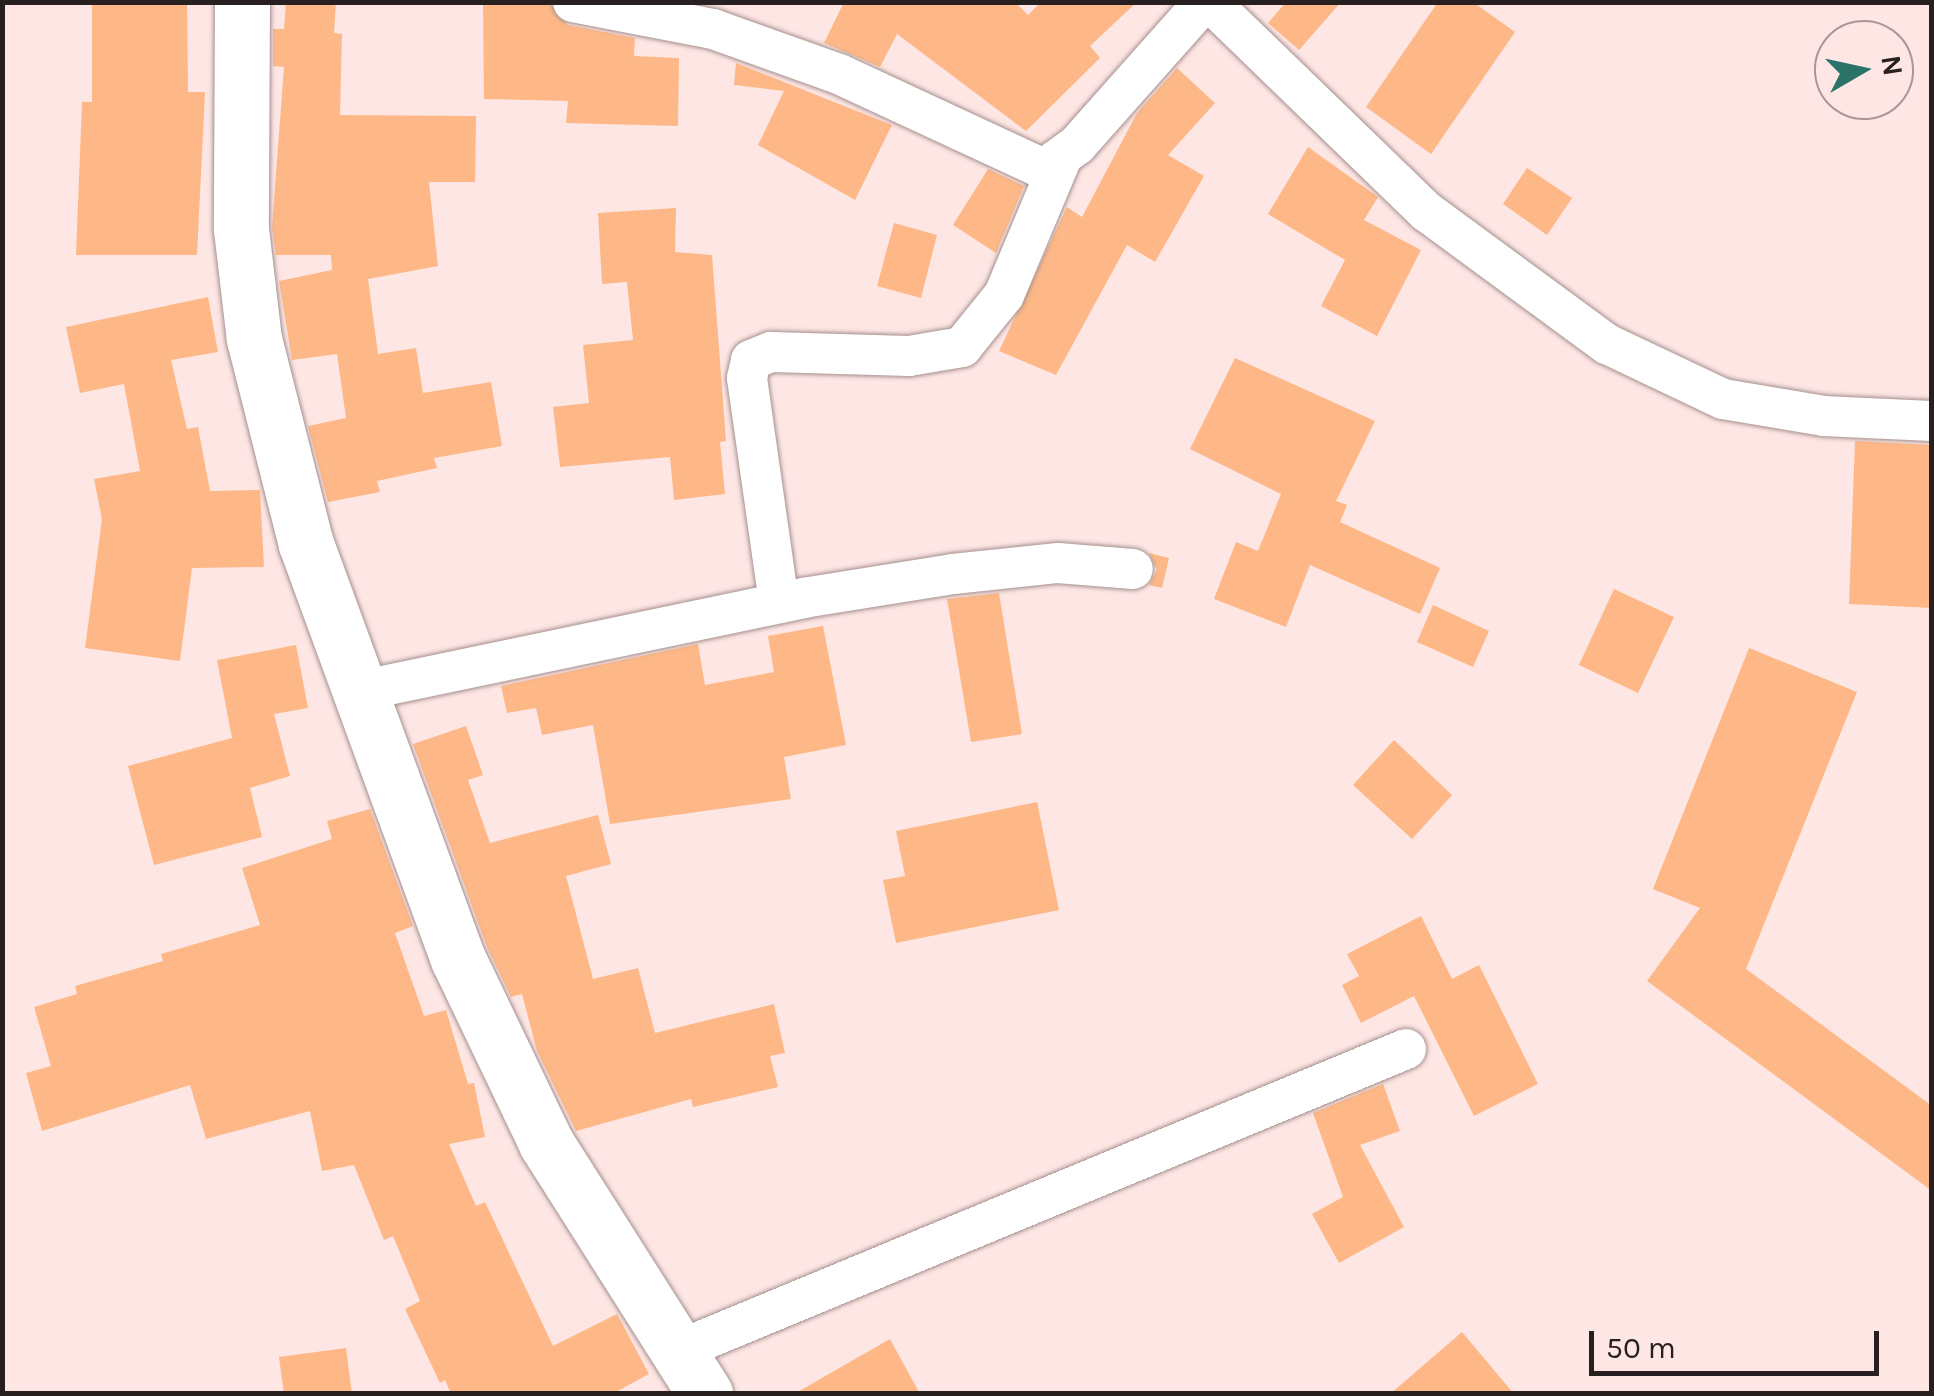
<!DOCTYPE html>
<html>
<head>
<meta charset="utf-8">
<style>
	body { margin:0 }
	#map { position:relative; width:1934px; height:1396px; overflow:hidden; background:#fde6e4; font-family:Karla,sans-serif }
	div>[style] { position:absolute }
	.building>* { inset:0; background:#feb887 }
	.roads { filter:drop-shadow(0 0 2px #a5908e) drop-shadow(0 0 2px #a5908e) }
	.street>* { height:40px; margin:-20px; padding:0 20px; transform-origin:20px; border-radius:20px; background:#fff }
	.secondary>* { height:55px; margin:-27.5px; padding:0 27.5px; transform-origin:27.5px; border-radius:27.5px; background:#fff }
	span { translate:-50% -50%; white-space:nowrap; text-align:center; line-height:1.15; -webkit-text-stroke:8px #fde6e4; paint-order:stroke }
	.frame { position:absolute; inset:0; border:5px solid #282020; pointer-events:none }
	.north { position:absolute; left:1814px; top:20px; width:100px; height:100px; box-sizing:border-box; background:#fde6e4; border:2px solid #a89796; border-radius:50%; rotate:81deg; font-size:28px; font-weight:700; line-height:40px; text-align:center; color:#282020 }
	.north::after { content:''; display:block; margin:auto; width:35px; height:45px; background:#2b7269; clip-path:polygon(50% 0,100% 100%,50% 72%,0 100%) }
	.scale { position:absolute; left:1589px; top:1331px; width:290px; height:45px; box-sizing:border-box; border:5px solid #282020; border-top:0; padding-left:12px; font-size:30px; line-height:35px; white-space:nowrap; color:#282020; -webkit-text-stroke:8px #fde6e4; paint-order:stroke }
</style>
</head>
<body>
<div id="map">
	<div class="building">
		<i style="clip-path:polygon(92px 2px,187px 2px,188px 92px,205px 92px,197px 255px,76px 255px,82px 102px,92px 102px)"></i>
		<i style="clip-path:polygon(286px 2px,336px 2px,334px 33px,342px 34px,340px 115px,476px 116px,475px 182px,429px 182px,438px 266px,368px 279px,378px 354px,416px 348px,423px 393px,491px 382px,502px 446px,434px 458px,437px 468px,377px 481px,380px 492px,328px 502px,308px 426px,346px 418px,337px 354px,292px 360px,279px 281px,332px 270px,331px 255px,276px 255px,272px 227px,284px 67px,273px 66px,273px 29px,284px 29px)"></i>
		<i style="clip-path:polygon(483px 2px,550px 4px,568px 25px,635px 38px,634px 56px,679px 58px,678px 126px,566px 123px,568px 101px,484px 99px)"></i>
		<i style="clip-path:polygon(844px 2px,1015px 2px,1028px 15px,1041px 2px,1137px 2px,1090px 46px,1100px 58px,1026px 131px,897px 34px,880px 67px,824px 43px)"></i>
		<i style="clip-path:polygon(1286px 2px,1341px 2px,1299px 50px,1268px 23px)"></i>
		<i style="clip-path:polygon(1438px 2px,1473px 2px,1515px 32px,1431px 154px,1366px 107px)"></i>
		<i style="clip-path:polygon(736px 63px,892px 125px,855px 200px,758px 145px,784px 91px,734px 85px)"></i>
		<i style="clip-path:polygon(1177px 68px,1215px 103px,1168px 155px,1204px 176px,1155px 262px,1127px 245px,1056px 375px,999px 351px,1067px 207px,1082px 217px,1137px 113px)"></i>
		<i style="clip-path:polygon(1308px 147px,1378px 197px,1364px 220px,1421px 250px,1377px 336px,1321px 306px,1345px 260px,1268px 214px)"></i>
		<i style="clip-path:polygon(1527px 168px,1572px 198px,1547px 235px,1503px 204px)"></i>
		<i style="clip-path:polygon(988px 169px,1024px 186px,996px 253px,953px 225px)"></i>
		<i style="clip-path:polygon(676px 208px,675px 252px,712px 255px,726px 441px,720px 442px,725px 494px,674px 500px,670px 457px,560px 467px,553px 407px,589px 403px,583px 345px,633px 340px,627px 282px,602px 284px,598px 213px)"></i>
		<i style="clip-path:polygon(894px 223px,937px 235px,921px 298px,877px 286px)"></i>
		<i style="clip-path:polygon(208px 297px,218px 352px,171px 360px,187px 429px,198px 427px,210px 491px,260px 490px,264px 567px,192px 568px,180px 661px,85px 648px,102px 519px,94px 479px,140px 471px,124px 384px,80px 393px,66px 327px)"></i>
		<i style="clip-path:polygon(1235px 358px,1375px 421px,1336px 501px,1347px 505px,1340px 522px,1440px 568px,1420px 614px,1310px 565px,1286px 627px,1214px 599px,1236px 542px,1258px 551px,1281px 494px,1190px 449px)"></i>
		<i style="clip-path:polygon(1855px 441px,1932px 445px,1932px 608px,1849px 604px)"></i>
		<i style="clip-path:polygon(1149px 553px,1169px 558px,1162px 588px,1149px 585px,1157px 570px)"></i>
		<i style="clip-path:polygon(1614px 589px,1674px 617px,1638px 693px,1579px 665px)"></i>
		<i style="clip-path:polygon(999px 593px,1022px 734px,971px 742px,947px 599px)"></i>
		<i style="clip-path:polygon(1433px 605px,1489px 631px,1473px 667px,1417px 642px)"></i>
		<i style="clip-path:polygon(823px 626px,846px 745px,784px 757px,791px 799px,610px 824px,593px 725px,542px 735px,536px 708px,507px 713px,501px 686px,698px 644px,705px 685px,774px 672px,768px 636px)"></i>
		<i style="clip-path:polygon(296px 645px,308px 708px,274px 714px,290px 776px,250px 788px,262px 837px,154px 865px,128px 766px,232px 738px,217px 660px)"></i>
		<i style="clip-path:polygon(1749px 648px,1857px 692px,1746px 969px,1932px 1106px,1932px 1191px,1647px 981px,1700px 908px,1653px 889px)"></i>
		<i style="clip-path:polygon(466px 726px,483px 775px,468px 780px,490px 843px,598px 815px,611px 864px,566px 876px,593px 979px,638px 968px,655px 1033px,774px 1004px,785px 1053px,770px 1056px,778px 1087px,693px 1107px,691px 1099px,576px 1131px,537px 1051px,522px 994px,511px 997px,487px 947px,413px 744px)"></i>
		<i style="clip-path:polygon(1394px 740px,1452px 795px,1412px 839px,1353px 785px)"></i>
		<i style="clip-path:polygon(1037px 802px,1059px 910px,896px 943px,883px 880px,905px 876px,896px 831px)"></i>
		<i style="clip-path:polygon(370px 809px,413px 926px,395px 933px,424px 1016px,446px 1010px,468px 1084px,474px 1083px,485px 1137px,449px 1144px,476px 1206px,485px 1202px,553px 1346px,617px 1314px,649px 1374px,612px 1394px,451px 1394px,445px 1380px,440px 1383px,405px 1309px,420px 1301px,393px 1236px,384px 1240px,354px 1165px,322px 1171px,310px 1111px,206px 1139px,190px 1085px,42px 1131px,26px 1073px,51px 1066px,34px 1007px,77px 994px,75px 986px,163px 961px,161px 954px,260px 925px,242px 868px,332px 839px,327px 821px)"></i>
		<i style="clip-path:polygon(1421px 916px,1452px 979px,1479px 965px,1538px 1084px,1474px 1116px,1414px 996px,1361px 1023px,1342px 985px,1359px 976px,1347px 954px)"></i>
		<i style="clip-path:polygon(1383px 1084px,1400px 1131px,1360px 1145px,1404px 1227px,1339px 1263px,1312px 1214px,1343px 1197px,1313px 1113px)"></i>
		<i style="clip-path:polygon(1462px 1332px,1514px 1394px,1390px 1394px)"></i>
		<i style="clip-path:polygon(890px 1339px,920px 1394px,794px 1394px)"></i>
		<i style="clip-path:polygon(346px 1348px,352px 1394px,284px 1394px,279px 1357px)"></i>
	</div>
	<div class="roads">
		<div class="street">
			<i style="left:573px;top:2px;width:143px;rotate:10.9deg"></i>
			<i style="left:713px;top:29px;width:134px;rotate:19.7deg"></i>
			<i style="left:839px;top:74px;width:226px;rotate:24.9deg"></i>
			<i style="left:1044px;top:169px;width:41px;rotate:-36deg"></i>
			<i style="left:1077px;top:145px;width:191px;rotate:-48.4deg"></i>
			<i style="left:1210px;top:2px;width:302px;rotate:44.1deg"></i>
			<i style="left:1427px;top:212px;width:223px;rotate:36.3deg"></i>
			<i style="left:1607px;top:344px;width:128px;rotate:25.4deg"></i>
			<i style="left:1723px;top:399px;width:101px;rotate:9.6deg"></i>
			<i style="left:1823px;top:416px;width:109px;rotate:2.6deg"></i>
			<i style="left:779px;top:603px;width:227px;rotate:-98.1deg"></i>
			<i style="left:747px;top:378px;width:18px;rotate:-77deg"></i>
			<i style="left:751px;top:360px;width:22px;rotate:-22deg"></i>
			<i style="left:771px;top:352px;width:138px;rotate:1.7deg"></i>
			<i style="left:909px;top:356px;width:54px;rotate:-9.6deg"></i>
			<i style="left:962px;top:347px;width:67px;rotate:-51.1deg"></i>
			<i style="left:1004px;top:295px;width:144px;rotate:-67.2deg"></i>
			<i style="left:359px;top:691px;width:454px;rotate:-11.8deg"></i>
			<i style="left:803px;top:598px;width:152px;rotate:-9.1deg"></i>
			<i style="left:953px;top:574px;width:106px;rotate:-6deg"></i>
			<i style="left:1058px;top:563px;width:75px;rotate:4.6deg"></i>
			<i style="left:677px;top:1351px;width:789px;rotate:-22.5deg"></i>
		</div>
		<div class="secondary">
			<i style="left:242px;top:2px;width:227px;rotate:90.3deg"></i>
			<i style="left:241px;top:229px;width:111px;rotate:83.3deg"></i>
			<i style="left:254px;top:339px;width:211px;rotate:75.8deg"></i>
			<i style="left:306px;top:544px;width:442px;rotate:69.9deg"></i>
			<i style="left:458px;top:959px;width:204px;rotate:64.4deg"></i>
			<i style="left:546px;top:1143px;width:297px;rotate:57.6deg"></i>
		</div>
	</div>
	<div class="frame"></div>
	<div class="north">N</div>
	<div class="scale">50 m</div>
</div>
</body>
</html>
